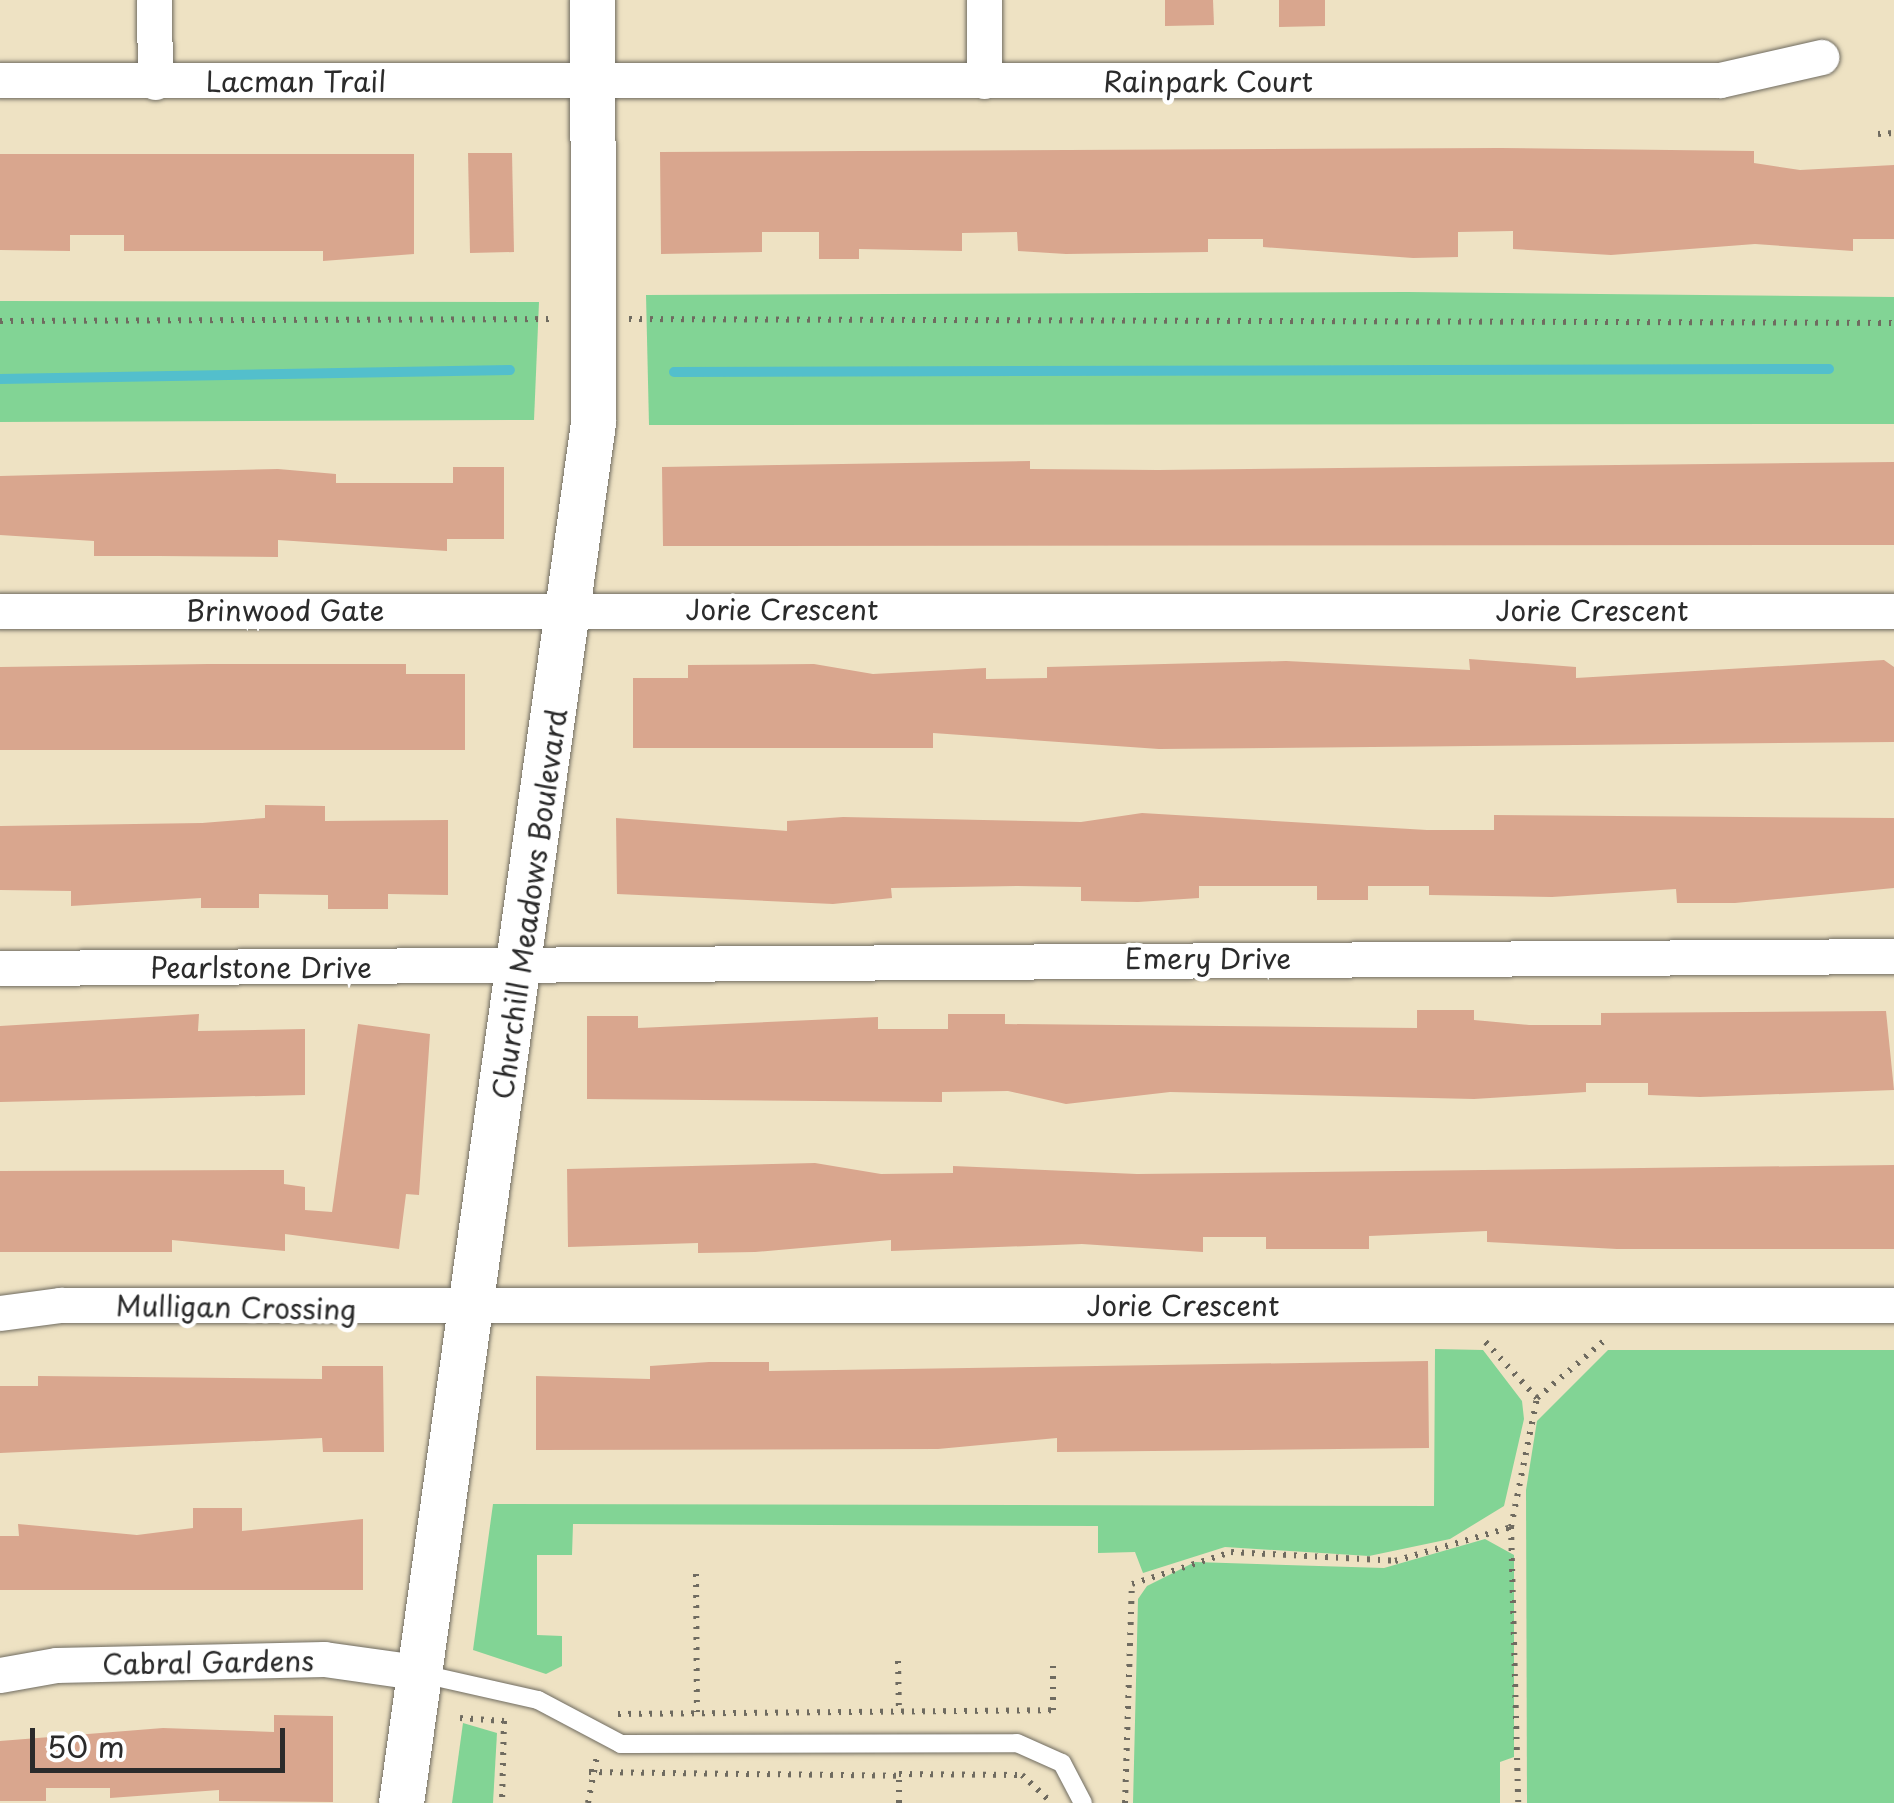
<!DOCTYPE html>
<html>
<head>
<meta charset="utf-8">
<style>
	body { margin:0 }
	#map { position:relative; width:1894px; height:1803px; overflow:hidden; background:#eee2c3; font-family:"Playpen Sans",sans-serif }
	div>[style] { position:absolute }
	.green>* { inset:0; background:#82d495 }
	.stream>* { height:10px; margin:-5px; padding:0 5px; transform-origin:5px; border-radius:5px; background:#53bfcc }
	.building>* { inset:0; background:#d9a68e }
	.path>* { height:6px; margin-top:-3px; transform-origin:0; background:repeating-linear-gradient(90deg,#6f6b60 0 2.5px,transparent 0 10.5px) }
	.roads { filter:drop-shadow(0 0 2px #6f6b60) drop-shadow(0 0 2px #6f6b60) }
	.service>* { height:18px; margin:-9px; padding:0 9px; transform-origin:9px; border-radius:9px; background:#fff }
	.minor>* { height:35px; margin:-17.5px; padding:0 17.5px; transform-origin:17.5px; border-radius:17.5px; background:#fff }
	.tertiary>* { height:45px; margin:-22.5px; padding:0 22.5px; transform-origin:22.5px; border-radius:22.5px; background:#fff }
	span { translate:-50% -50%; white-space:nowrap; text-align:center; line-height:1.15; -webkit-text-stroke:9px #fff; paint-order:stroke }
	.street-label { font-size:28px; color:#2b2b2b }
	.scale { position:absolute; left:30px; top:1728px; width:255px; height:45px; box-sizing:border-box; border:5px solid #2b2b2b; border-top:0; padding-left:12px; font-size:30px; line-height:35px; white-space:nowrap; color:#2b2b2b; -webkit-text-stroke:8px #fff; paint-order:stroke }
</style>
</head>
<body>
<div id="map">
	<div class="green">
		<i style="clip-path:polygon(1407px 292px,1894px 297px,1894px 424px,649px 425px,646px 295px)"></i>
		<i style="clip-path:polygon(0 301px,539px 302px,534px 420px,0 422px)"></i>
		<i style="clip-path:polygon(1435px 1349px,1483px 1350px,1522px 1401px,1524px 1419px,1504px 1506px,1450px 1539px,1369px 1556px,1225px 1547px,1143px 1573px,1135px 1552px,1098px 1553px,1098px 1526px,573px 1524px,572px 1555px,537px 1555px,537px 1635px,562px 1636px,562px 1666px,546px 1674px,473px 1650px,493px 1504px,1434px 1506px)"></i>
		<i style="clip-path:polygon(1608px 1350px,1894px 1350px,1894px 1803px,1527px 1803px,1526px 1490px,1537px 1421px)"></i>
		<i style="clip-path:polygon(1485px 1539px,1514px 1555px,1514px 1757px,1500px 1762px,1500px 1803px,1133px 1803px,1138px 1599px,1147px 1586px,1195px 1562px,1384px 1568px)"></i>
		<i style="clip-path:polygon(463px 1723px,497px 1733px,493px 1803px,452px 1803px)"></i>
	</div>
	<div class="stream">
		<i style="left:674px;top:372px;width:1155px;rotate:-0.15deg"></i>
		<i style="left:0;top:379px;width:510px;rotate:-1.01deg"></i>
	</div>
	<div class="building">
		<i style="clip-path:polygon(1165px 0,1213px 0,1214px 25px,1165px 26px)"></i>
		<i style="clip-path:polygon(1279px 0,1325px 0,1325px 26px,1279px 27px)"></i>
		<i style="clip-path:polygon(1500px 148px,1754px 151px,1754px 163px,1800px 170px,1894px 165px,1894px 239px,1853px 239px,1853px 251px,1755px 244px,1611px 255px,1513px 249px,1513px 231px,1458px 232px,1458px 257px,1413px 258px,1263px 247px,1263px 239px,1208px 239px,1208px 252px,1066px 254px,1018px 251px,1017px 232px,962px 233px,962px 251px,859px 249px,859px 259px,819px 259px,819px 232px,762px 232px,762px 252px,661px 254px,660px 152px)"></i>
		<i style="clip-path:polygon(468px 153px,512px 153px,514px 252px,470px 253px)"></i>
		<i style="clip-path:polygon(0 154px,414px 154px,414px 254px,323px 261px,323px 251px,124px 251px,124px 235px,70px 235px,70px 251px,0 250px)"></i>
		<i style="clip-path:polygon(1030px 461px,1030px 469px,1158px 470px,1894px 462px,1894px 545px,663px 546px,662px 467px)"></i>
		<i style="clip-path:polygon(453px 467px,504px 467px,504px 539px,447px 539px,447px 551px,278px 540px,278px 557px,159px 556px,94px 556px,94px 541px,0 535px,0 476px,278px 469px,336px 474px,336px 483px,453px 483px)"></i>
		<i style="clip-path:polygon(1469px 659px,1576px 667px,1576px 678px,1884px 660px,1894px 667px,1894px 742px,1159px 749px,933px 733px,933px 748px,633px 748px,633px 678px,688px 678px,688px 665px,814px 664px,873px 674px,986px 668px,986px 679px,1047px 678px,1047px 667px,1286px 661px,1470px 670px)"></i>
		<i style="clip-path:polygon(208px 664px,406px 664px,406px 674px,465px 674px,465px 750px,0 750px,0 667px)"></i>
		<i style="clip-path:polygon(265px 805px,325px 806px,325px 821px,448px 820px,448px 895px,388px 894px,388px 909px,328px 909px,328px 895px,259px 894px,259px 908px,201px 908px,201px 898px,71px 906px,71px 891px,0 890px,0 826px,202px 823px,265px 818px)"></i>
		<i style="clip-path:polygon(1142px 813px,1427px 830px,1494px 830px,1494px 815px,1894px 818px,1894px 888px,1735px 903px,1677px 903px,1676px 889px,1552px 897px,1429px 895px,1429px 886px,1368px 886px,1368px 900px,1317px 900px,1317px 886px,1199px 886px,1199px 898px,1138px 902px,1081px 901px,1081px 887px,1017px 886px,891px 888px,892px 898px,833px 904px,617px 894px,616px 818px,787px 831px,787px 821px,843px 817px,1081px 822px)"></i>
		<i style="clip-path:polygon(1417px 1010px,1474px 1010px,1474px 1020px,1529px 1025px,1601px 1025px,1601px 1013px,1886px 1011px,1894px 1090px,1700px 1097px,1648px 1095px,1648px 1083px,1586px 1083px,1586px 1092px,1474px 1099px,1170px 1092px,1066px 1104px,1008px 1091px,942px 1092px,942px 1102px,587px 1099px,587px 1016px,638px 1016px,638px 1028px,878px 1017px,878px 1029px,948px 1029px,948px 1014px,1005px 1014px,1005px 1024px,1417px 1028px)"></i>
		<i style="clip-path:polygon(199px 1014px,198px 1031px,305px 1029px,305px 1095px,0 1102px,0 1026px)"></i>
		<i style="clip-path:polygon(358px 1024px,430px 1034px,419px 1195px,406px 1194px,399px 1249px,285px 1234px,285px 1251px,172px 1240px,172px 1252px,0 1252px,0 1171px,284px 1170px,284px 1184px,305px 1187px,305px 1210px,332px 1212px)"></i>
		<i style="clip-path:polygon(815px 1163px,881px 1174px,953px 1173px,953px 1166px,1137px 1174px,1894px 1165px,1894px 1249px,1617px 1249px,1487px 1242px,1487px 1231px,1369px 1236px,1369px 1249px,1266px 1249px,1266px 1237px,1203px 1237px,1203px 1252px,1082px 1244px,891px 1251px,891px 1240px,755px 1252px,698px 1253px,698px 1243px,568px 1247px,567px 1169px)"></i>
		<i style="clip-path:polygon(1428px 1361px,1429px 1448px,1057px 1452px,1057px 1438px,938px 1449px,536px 1450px,536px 1376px,650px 1379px,650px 1366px,709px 1362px,769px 1362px,769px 1371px)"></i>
		<i style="clip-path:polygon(322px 1366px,383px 1366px,384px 1452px,323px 1452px,322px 1438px,0 1453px,0 1386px,38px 1386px,38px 1376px,322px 1379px)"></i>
		<i style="clip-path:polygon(193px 1508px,242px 1508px,242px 1531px,363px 1519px,363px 1590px,0 1590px,0 1536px,19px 1536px,18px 1524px,137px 1535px,193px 1528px)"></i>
		<i style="clip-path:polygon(274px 1715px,333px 1716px,333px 1802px,219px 1801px,219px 1790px,110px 1798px,110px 1788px,46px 1788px,46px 1801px,0 1801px,0 1741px,163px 1728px,274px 1732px)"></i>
	</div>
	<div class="path">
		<i style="left:1878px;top:134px;width:16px;rotate:-4deg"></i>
		<i style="left:629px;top:319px;width:1265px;rotate:0.18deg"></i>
		<i style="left:0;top:321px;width:554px;rotate:-0.21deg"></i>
		<i style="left:1537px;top:1398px;width:89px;rotate:-40.5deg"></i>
		<i style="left:1511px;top:1527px;width:276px;rotate:88.5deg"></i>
		<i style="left:696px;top:1574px;width:138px;rotate:89.6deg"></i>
		<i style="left:898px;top:1661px;width:51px;rotate:88.9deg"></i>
		<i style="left:618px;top:1714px;width:435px;rotate:-0.5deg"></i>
		<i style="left:1053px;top:1710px;width:50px;rotate:-90deg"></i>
		<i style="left:460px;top:1718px;width:44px;rotate:3.9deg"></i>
		<i style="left:504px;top:1721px;width:82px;rotate:91.4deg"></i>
		<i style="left:589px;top:1772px;width:310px;rotate:0.7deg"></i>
		<i style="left:899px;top:1774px;width:123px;rotate:0.5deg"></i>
		<i style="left:1022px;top:1775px;width:40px;rotate:43deg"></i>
		<i style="left:588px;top:1803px;width:48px;rotate:-79.2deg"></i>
		<i style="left:899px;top:1803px;width:29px;rotate:-90deg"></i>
		<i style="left:1125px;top:1803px;width:219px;rotate:-88.2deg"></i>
		<i style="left:1132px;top:1584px;width:104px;rotate:-17.9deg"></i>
		<i style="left:1231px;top:1552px;width:164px;rotate:3.1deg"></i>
		<i style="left:1395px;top:1561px;width:121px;rotate:-16.3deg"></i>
		<i style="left:1511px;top:1527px;width:132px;rotate:-78.6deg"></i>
		<i style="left:1537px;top:1398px;width:83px;rotate:-132.6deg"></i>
	</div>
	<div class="roads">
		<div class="service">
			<i style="left:418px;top:1673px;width:123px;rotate:12.7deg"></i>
			<i style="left:538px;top:1700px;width:94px;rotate:27.9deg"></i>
			<i style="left:621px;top:1744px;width:396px;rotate:-0.1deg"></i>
			<i style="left:1017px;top:1743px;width:49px;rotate:24deg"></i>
			<i style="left:1062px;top:1763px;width:45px;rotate:62.3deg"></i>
		</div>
		<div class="minor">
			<i style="left:154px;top:0;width:82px;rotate:89.3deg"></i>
			<i style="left:0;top:80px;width:1720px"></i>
			<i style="left:1720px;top:80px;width:104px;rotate:-12.8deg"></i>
			<i style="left:984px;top:81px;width:81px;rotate:-90deg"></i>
			<i style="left:0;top:611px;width:1894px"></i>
			<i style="left:0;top:968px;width:1894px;rotate:-0.36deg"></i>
			<i style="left:0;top:1313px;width:61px;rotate:-7.6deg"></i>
			<i style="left:60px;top:1305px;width:1834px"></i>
			<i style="left:0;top:1675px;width:57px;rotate:-10.1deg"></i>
			<i style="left:56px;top:1665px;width:268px;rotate:-1.3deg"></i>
			<i style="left:324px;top:1659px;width:94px;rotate:8deg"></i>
		</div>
		<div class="tertiary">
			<i style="left:401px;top:1803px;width:1394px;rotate:-82.08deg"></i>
			<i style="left:593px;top:422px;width:422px;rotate:-90.1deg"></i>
		</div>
	</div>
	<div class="street-label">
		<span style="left:296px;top:81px">Lacman Trail</span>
		<span style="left:1208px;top:81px">Rainpark Court</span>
		<span style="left:782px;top:609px">Jorie Crescent</span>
		<span style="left:285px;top:610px">Brinwood Gate</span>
		<span style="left:1592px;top:610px">Jorie Crescent</span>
		<span style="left:529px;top:904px;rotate:-82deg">Churchill Meadows Boulevard</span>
		<span style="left:1208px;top:958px">Emery Drive</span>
		<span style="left:261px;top:967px">Pearlstone Drive</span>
		<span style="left:1183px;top:1305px">Jorie Crescent</span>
		<span style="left:236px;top:1307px;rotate:1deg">Mulligan Crossing</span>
		<span style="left:208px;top:1662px;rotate:-1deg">Cabral Gardens</span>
	</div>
	<div class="scale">50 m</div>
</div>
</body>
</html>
